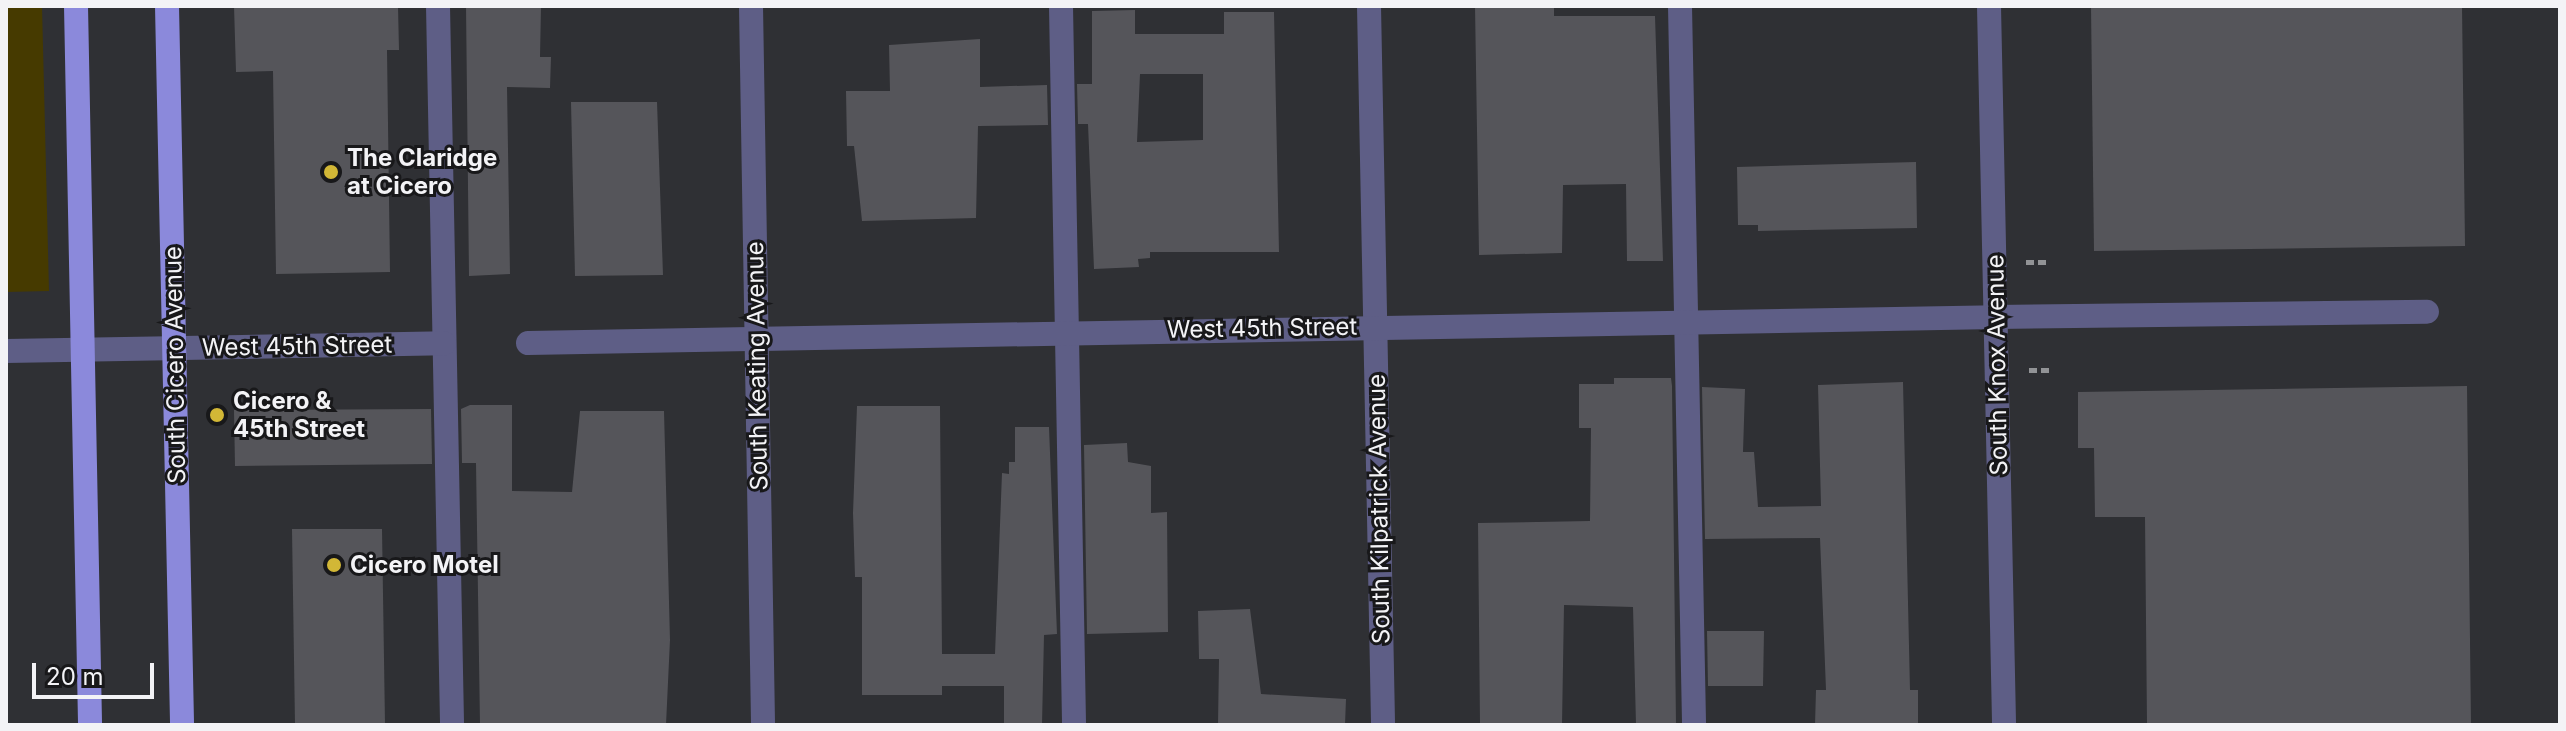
<!DOCTYPE html>
<html>
<head>
<meta charset="utf-8">
<style>
	body { margin:0 }
	#map { position:relative; width:2566px; height:731px; overflow:hidden; background:#2f3034; font-family:Inter,sans-serif }
	div>[style] { position:absolute }
	.green>* { inset:0; background:#463a00 }
	.building>* { inset:0; background:#55555a }
	.path>* { height:5px; margin-top:-2.5px; transform-origin:0; background:repeating-linear-gradient(90deg,#929396 0 8px,transparent 0 12px) }
	.lane>* { height:24px; margin:-12px; padding:0 12px; transform-origin:12px; border-radius:12px; background:#5e5e86 }
	.street>* { height:24px; margin:-12px; padding:0 12px; transform-origin:12px; border-radius:12px; background:#5e5e86 }
	.primary>* { height:24px; margin:-12px; padding:0 12px; transform-origin:12px; border-radius:12px; background:#8b89db }
	.dots>* { width:22px; height:22px; translate:-50% -50%; box-sizing:border-box; border:4px solid #18181a; border-radius:50% }
	span { translate:-50% -50%; white-space:nowrap; text-align:center; line-height:1.15; -webkit-text-stroke:6px #18181a; paint-order:stroke }
	.poi-label { font-size:24px; color:#f3f3f6; font-weight:700 }
	.left { translate:0 -50%; text-align:left }
	.street-label { font-size:24px; color:#f3f3f6 }
	.frame { position:absolute; inset:0; border:8px solid #f3f3f6; pointer-events:none }
	.scale { position:absolute; left:32px; top:663px; width:122px; height:36px; box-sizing:border-box; border:4px solid #f3f3f6; border-top:0; padding-left:10px; font-size:24px; line-height:28px; white-space:nowrap; color:#f3f3f6; -webkit-text-stroke:6px #18181a; paint-order:stroke }
</style>
</head>
<body>
<div id="map">
	<div class="green">
		<i style="clip-path:polygon(6px 6px,42px 6px,49px 291px,6px 292px)"></i>
	</div>
	<div class="building">
		<i style="clip-path:polygon(234px 6px,398px 6px,399px 50px,387px 50px,390px 272px,276px 274px,273px 71px,236px 72px)"></i>
		<i style="clip-path:polygon(466px 6px,541px 6px,540px 57px,551px 57px,550px 88px,507px 87px,510px 274px,469px 276px)"></i>
		<i style="clip-path:polygon(1475px 6px,1554px 6px,1554px 16px,1655px 16px,1663px 261px,1627px 261px,1626px 184px,1563px 185px,1562px 253px,1479px 255px)"></i>
		<i style="clip-path:polygon(2091px 6px,2462px 6px,2465px 246px,2094px 251px)"></i>
		<i style="clip-path:polygon(evenodd,1135px 10px,1135px 34px,1224px 34px,1224px 12px,1274px 12px,1279px 252px,1150px 252px,1150px 258px,1138px 259px,1139px 267px,1094px 269px,1088px 124px,1078px 124px,1077px 84px,1092px 84px,1092px 11px,1135px 10px,1140px 74px,1203px 74px,1203px 140px,1137px 142px,1140px 74px)"></i>
		<i style="clip-path:polygon(980px 39px,980px 87px,1047px 85px,1048px 125px,978px 126px,976px 218px,862px 221px,854px 146px,847px 146px,846px 91px,890px 91px,889px 45px)"></i>
		<i style="clip-path:polygon(571px 102px,657px 102px,663px 275px,575px 276px)"></i>
		<i style="clip-path:polygon(1916px 162px,1917px 228px,1758px 231px,1758px 225px,1738px 225px,1737px 167px)"></i>
		<i style="clip-path:polygon(1614px 378px,1671px 378px,1672px 386px,1676px 725px,1636px 725px,1633px 607px,1564px 605px,1562px 725px,1480px 725px,1478px 523px,1590px 521px,1591px 428px,1579px 428px,1579px 384px,1614px 384px)"></i>
		<i style="clip-path:polygon(1903px 382px,1910px 690px,1918px 690px,1918px 725px,1815px 725px,1816px 690px,1826px 690px,1820px 538px,1705px 539px,1702px 387px,1745px 389px,1743px 452px,1754px 452px,1758px 507px,1821px 506px,1818px 385px)"></i>
		<i style="clip-path:polygon(2467px 386px,2471px 725px,2147px 725px,2145px 517px,2095px 517px,2094px 448px,2078px 448px,2078px 392px)"></i>
		<i style="clip-path:polygon(470px 405px,512px 405px,512px 491px,572px 492px,580px 411px,664px 411px,670px 640px,666px 725px,480px 725px,476px 463px,462px 463px,461px 409px)"></i>
		<i style="clip-path:polygon(857px 406px,940px 406px,942px 654px,995px 654px,1002px 473px,1009px 474px,1009px 462px,1015px 462px,1015px 427px,1049px 427px,1057px 634px,1044px 635px,1042px 725px,1004px 725px,1004px 686px,942px 686px,942px 695px,862px 695px,862px 577px,855px 577px,853px 513px)"></i>
		<i style="clip-path:polygon(431px 409px,432px 464px,235px 466px,234px 410px)"></i>
		<i style="clip-path:polygon(1127px 443px,1128px 462px,1151px 466px,1151px 513px,1167px 512px,1168px 632px,1087px 634px,1084px 445px)"></i>
		<i style="clip-path:polygon(292px 529px,382px 529px,385px 725px,295px 725px)"></i>
		<i style="clip-path:polygon(1250px 609px,1261px 694px,1346px 699px,1345px 725px,1218px 725px,1219px 659px,1199px 659px,1198px 611px)"></i>
		<i style="clip-path:polygon(1707px 631px,1764px 631px,1763px 686px,1708px 686px)"></i>
	</div>
	<div class="path">
		<i style="left:2026px;top:262px;width:22px"></i>
		<i style="left:2029px;top:370px;width:21px"></i>
	</div>
	<div class="lane">
		<i style="left:438px;top:6px;width:719px;rotate:88.88deg"></i>
		<i style="left:1061px;top:6px;width:719px;rotate:88.96deg"></i>
		<i style="left:1680px;top:6px;width:719px;rotate:88.88deg"></i>
		<i style="left:1996px;top:317px;width:431px;rotate:-0.7deg"></i>
	</div>
	<div class="street">
		<i style="left:751px;top:6px;width:719px;rotate:89.04deg"></i>
		<i style="left:1369px;top:6px;width:719px;rotate:88.88deg"></i>
		<i style="left:1989px;top:6px;width:719px;rotate:88.8deg"></i>
		<i style="left:528px;top:343px;width:1468px;rotate:-1.01deg"></i>
		<i style="left:6px;top:351px;width:438px;rotate:-1deg"></i>
	</div>
	<div class="primary">
		<i style="left:76px;top:6px;width:719px;rotate:88.88deg"></i>
		<i style="left:167px;top:6px;width:719px;rotate:88.8deg"></i>
	</div>
	<div class="dots">
		<i style="left:331px;top:172px;background:#d2b736"></i>
		<i style="left:217px;top:415px;background:#d2b736"></i>
		<i style="left:334px;top:565px;background:#d2b736"></i>
	</div>
	<div class="poi-label">
		<span class="left" style="left:347px;top:172px">The Claridge<br>at Cicero</span>
		<span class="left" style="left:233px;top:415px">Cicero &amp;<br>45th Street</span>
		<span class="left" style="left:350px;top:565px">Cicero Motel</span>
	</div>
	<div class="street-label">
		<span style="left:1262px;top:328px;rotate:-1deg">West 45th Street</span>
		<span style="left:297px;top:346px;rotate:-1deg">West 45th Street</span>
		<span style="left:175px;top:365px;rotate:-91deg">South Cicero Avenue</span>
		<span style="left:1997px;top:365px;rotate:-91deg">South Knox Avenue</span>
		<span style="left:757px;top:366px;rotate:-91deg">South Keating Avenue</span>
		<span style="left:1379px;top:509px;rotate:-91deg">South Kilpatrick Avenue</span>
	</div>
	<div class="frame"></div>
	<div class="scale">20 m</div>
</div>
</body>
</html>
